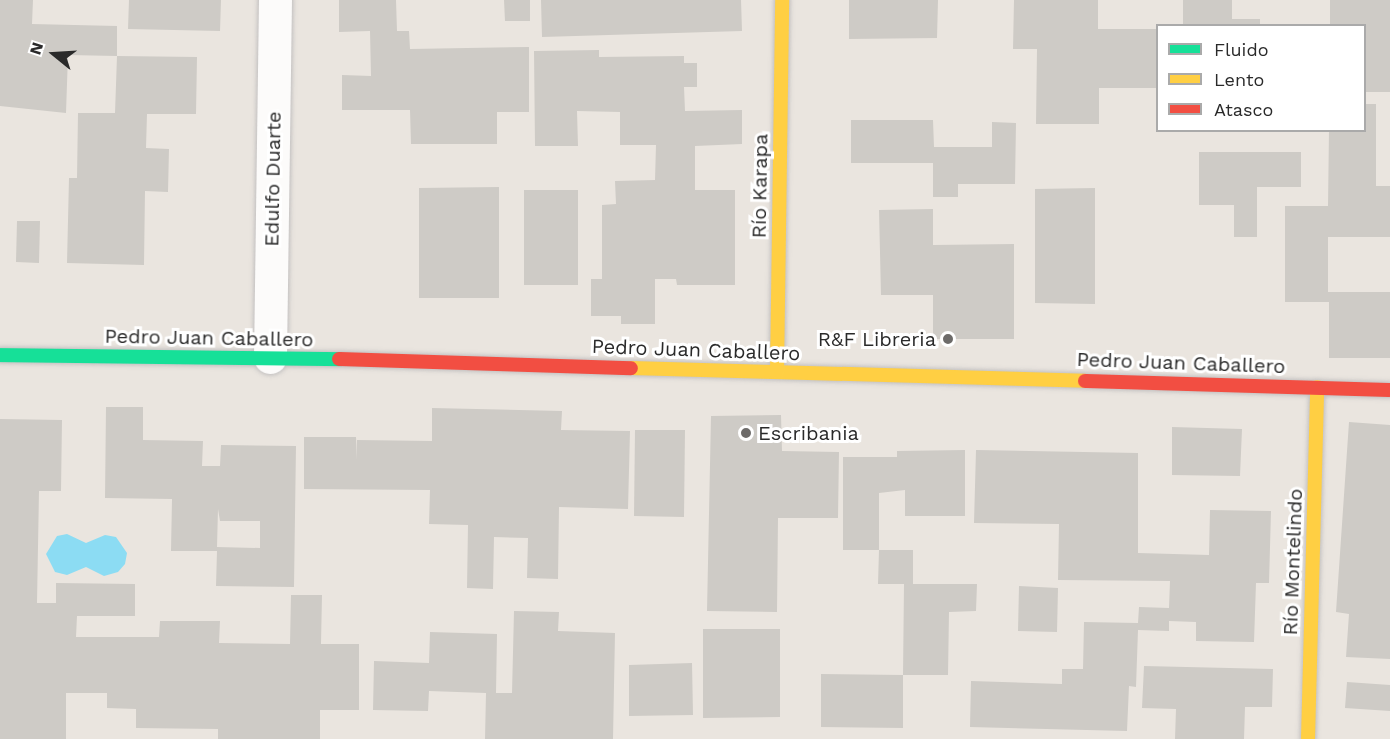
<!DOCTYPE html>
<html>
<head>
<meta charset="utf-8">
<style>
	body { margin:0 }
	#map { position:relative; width:1390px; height:739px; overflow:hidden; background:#eae5df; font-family:"Work Sans",sans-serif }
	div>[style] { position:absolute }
	.water>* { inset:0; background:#8cdcf3 }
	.building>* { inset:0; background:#cecbc6 }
	.roads { filter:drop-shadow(0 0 2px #c3c1c1) drop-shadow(0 0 2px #c3c1c1) }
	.street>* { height:33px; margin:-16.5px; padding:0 16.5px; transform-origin:16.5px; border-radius:16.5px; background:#fcfbfa }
	.fast>* { height:14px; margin:-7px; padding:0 7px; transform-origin:7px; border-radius:7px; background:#16e098 }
	.slow>* { height:14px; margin:-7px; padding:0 7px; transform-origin:7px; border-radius:7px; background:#ffcf43 }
	.jam>* { height:14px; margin:-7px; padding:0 7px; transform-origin:7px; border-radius:7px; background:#f24e42 }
	.dots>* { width:16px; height:16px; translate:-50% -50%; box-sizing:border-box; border:3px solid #fff; border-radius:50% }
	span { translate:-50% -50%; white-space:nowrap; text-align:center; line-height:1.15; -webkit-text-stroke:6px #fff; paint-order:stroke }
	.street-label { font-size:20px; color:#2a2a2a }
	.poi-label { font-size:20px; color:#2a2a2a }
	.right { translate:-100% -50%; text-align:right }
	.left { translate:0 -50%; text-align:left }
	.legend { position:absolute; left:1156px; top:24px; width:210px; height:108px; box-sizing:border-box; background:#fff; border:2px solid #aaa; margin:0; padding:8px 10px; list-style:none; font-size:18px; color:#2a2a2a }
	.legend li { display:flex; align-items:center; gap:12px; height:30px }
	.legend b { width:30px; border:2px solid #aaa }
	.north { position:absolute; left:24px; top:24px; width:60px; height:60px; -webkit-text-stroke:4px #fff; paint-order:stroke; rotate:288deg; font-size:16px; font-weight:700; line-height:24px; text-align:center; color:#2a2a2a }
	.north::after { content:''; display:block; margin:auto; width:21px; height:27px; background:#2a2a2a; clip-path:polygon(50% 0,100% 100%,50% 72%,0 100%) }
</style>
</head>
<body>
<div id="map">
	<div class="water">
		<i style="clip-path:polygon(67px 534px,86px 543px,105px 535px,116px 537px,127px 553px,125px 564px,118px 572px,104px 576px,86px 567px,67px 575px,55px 572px,46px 554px,57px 536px)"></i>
	</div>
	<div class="building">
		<i style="clip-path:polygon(0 0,33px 0,32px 24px,117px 26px,117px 56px,197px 57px,196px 114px,147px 114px,146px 148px,169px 149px,168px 192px,145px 191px,144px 265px,67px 263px,69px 178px,77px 178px,78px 113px,115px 113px,117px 56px,68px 55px,66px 113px,0 106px)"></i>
		<i style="clip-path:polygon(129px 0,221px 0,220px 31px,128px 29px)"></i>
		<i style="clip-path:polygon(339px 0,396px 0,397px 31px,409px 31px,410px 49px,529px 47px,529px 112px,497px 112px,497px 144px,411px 144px,410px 110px,342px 110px,342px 75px,371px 76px,370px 31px,339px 32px)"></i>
		<i style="clip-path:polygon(504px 0,530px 0,530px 21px,505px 21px)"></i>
		<i style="clip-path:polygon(541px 0,741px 0,742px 31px,542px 37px)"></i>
		<i style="clip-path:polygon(849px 0,938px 0,937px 38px,849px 39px)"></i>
		<i style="clip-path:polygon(1014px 0,1098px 0,1098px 29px,1158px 29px,1158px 88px,1099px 88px,1099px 124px,1036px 124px,1037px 49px,1013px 49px)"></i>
		<i style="clip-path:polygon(1183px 0,1232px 0,1232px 19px,1260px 19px,1260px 26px,1183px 26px)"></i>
		<i style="clip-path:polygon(1330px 0,1390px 0,1390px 92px,1364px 92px,1364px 26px,1330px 26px)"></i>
		<i style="clip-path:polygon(599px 50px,599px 57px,684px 56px,684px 63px,697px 63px,697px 87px,684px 87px,685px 111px,742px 110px,742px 144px,695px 146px,695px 190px,735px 190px,735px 285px,677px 285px,676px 279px,655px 279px,655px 324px,621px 324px,621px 316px,591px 316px,591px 279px,602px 279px,602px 205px,616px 204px,615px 181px,655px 180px,656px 145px,620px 145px,620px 112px,577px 111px,578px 146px,535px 146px,534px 51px)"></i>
		<i style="clip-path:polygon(1364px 104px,1376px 104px,1376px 186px,1390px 186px,1390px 237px,1328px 237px,1328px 292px,1390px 292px,1390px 358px,1329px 358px,1329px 302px,1285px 302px,1285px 206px,1328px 206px,1329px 130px,1364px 130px)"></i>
		<i style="clip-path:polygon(851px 120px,933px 120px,934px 147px,992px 147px,992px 122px,1016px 123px,1015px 184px,958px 184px,958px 197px,933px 197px,933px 163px,851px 163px)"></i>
		<i style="clip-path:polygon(1199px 152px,1301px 152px,1301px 187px,1257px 187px,1257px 237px,1234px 237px,1234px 205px,1199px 205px)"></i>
		<i style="clip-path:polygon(499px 187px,499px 298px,419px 298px,419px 188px)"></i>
		<i style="clip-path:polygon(1095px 188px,1095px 304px,1035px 303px,1035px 189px)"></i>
		<i style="clip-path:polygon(524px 190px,578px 190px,578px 285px,524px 285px)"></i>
		<i style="clip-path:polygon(933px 209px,933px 245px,1014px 244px,1014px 339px,933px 339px,933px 295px,881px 295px,879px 210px)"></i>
		<i style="clip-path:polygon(17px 221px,40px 221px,39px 263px,16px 262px)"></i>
		<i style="clip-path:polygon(evenodd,106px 407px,143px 407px,143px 440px,203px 441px,202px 466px,220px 466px,221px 445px,296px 446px,294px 587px,216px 586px,217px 551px,171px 551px,172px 499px,105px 498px,106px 407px,218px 509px,220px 521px,260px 521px,260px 548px,217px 547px,218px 509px)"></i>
		<i style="clip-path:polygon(432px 408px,562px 411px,561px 430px,630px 431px,628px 509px,559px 507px,558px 579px,527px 578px,528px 538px,494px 537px,493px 589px,467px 588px,468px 525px,429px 524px,430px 490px,304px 489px,304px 437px,356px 437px,357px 460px,357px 440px,432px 441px)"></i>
		<i style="clip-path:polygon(781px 415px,782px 451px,839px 452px,838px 518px,778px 518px,777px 612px,707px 611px,711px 416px)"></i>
		<i style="clip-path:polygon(0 419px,62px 420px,61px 491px,39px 491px,37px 603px,56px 603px,56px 583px,135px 584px,135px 616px,77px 616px,76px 637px,159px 637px,160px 621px,220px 621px,219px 643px,290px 644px,291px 595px,322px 595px,321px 644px,359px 644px,359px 710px,320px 710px,320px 739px,218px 739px,218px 729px,136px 728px,136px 709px,107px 708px,107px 693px,66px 693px,66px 739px,0 739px)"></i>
		<i style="clip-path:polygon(1349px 422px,1390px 425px,1390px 659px,1346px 657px,1349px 614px,1336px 612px)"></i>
		<i style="clip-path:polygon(1172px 427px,1242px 429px,1240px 476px,1172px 475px)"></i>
		<i style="clip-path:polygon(635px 430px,685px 430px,684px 517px,634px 516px)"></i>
		<i style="clip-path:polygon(965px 450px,965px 516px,905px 516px,905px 490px,879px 493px,879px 550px,843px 550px,843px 457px,897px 457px,897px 451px)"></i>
		<i style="clip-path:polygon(976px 450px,1138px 453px,1138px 553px,1209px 555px,1210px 510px,1271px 511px,1269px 583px,1256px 583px,1254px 642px,1196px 641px,1196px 622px,1169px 621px,1169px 631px,1138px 630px,1136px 687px,1129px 686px,1127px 731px,970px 727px,971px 681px,1062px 684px,1062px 669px,1083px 669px,1084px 622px,1138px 623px,1139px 607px,1169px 608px,1170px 581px,1058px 580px,1059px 524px,974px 523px)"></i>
		<i style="clip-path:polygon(879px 550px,913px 550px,913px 584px,977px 584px,976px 611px,949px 612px,948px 675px,903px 675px,904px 584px,878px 584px)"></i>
		<i style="clip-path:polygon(1019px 586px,1058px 588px,1057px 632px,1018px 631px)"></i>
		<i style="clip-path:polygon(514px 611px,559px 612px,558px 631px,615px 633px,613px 739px,485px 739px,486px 693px,429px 691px,428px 711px,373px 710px,374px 661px,429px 663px,430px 632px,497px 634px,496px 693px,512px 693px)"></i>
		<i style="clip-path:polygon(703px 629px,780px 629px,780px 717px,703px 718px)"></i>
		<i style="clip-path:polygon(692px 663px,693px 715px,629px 716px,629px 665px)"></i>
		<i style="clip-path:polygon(1144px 666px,1273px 669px,1272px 707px,1245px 707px,1244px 739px,1175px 739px,1176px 709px,1142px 708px)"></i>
		<i style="clip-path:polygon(821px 674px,903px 675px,903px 728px,821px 727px)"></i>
		<i style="clip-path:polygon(1347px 682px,1390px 685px,1390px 711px,1345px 708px)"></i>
	</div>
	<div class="roads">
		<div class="street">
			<i style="left:270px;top:357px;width:357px;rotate:-89.2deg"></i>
		</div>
		<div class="fast">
			<i style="left:0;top:355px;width:339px;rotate:0.7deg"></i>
		</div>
		<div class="slow">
			<i style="left:631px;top:368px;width:454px;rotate:1.6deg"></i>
			<i style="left:777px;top:372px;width:372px;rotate:-89.2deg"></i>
			<i style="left:1308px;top:739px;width:352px;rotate:-88.5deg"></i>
		</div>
		<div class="jam">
			<i style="left:339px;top:359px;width:292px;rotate:1.8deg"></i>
			<i style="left:1085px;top:381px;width:305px;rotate:1.7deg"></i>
		</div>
	</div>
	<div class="dots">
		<i style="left:948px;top:339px;background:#6d6b69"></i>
		<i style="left:746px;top:433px;background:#6d6b69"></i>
	</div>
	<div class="street-label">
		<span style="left:273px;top:179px;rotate:-89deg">Edulfo Duarte</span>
		<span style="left:760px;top:186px;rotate:-89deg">Río Karapa</span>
		<span style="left:209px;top:338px;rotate:1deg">Pedro Juan Caballero</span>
		<span style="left:696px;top:350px;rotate:2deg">Pedro Juan Caballero</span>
		<span style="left:1181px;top:363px;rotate:2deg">Pedro Juan Caballero</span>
		<span style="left:1293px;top:562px;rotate:-88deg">Río Montelindo</span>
	</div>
	<div class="poi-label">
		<span class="right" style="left:936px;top:339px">R&amp;F Libreria</span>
		<span class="left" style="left:758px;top:433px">Escribania</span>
	</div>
	<ul class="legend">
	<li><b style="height:8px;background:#16e098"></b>Fluido</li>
	<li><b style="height:8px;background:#ffcf43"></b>Lento</li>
	<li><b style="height:8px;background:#f24e42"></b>Atasco</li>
	</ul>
	<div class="north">N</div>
</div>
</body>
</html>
